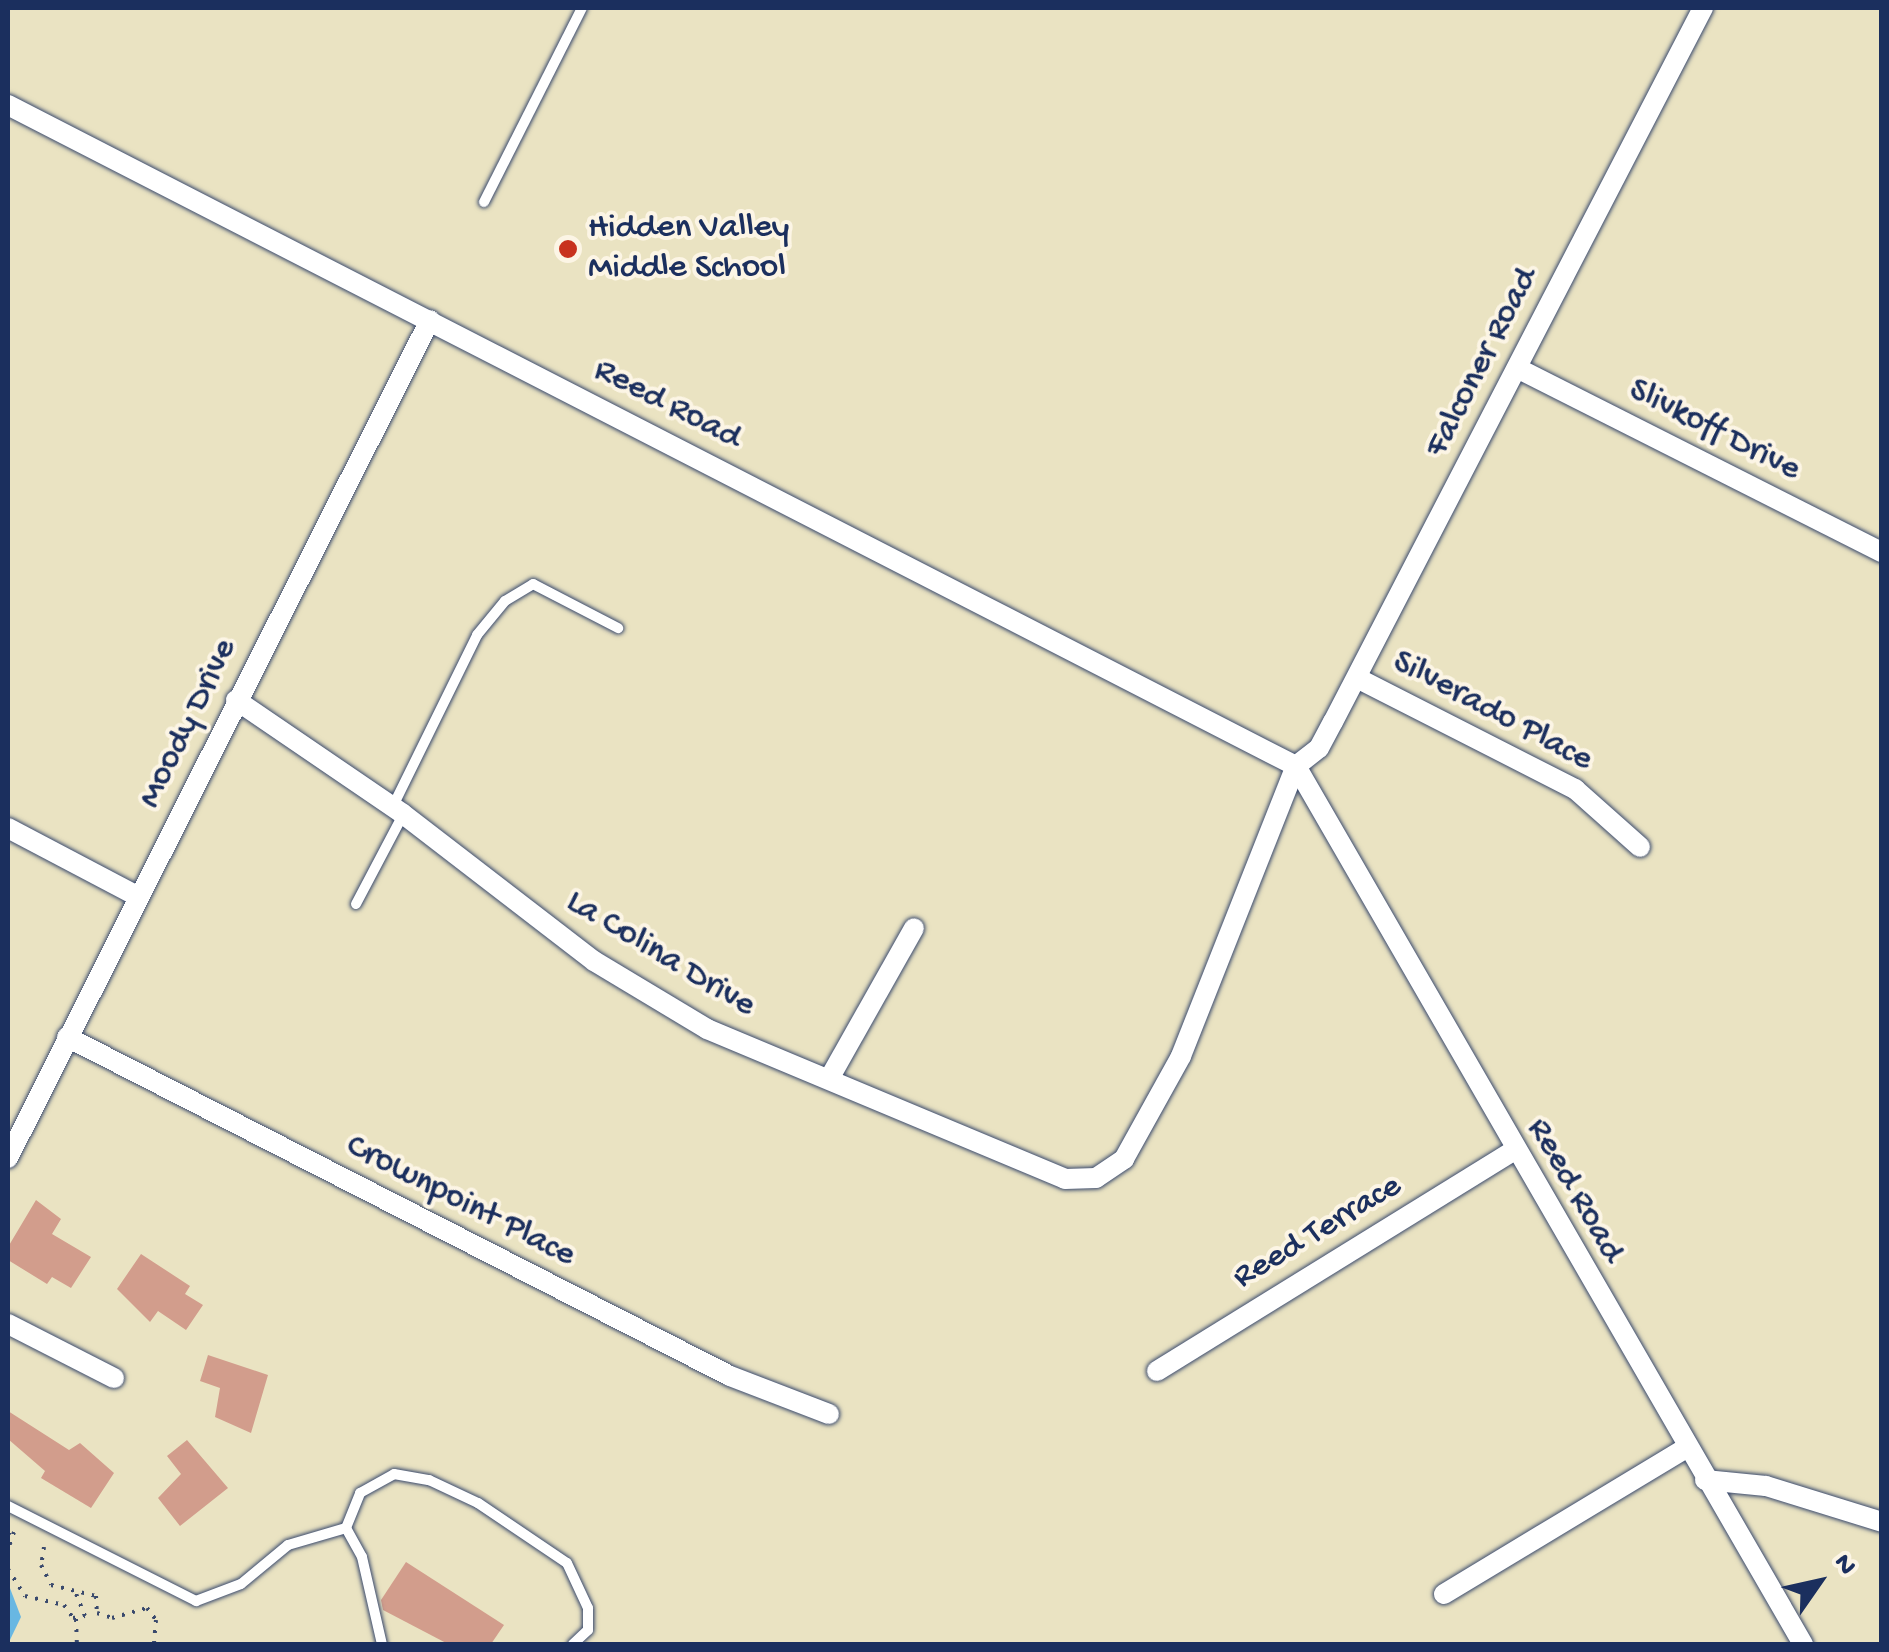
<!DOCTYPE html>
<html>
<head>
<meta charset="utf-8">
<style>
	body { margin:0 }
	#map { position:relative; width:1889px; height:1652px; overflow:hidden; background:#eae3c2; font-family:"Gochi Hand",sans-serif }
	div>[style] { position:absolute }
	.water>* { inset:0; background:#68b7e2 }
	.building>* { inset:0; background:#d29d8c }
	.path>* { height:4px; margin-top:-2px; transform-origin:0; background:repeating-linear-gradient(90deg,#3a4a6d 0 2.5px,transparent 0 10.5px) }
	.roads { filter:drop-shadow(0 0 2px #3a4a6d) drop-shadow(0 0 2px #3a4a6d) }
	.service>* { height:10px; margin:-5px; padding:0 5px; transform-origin:5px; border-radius:5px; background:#fff }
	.minor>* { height:20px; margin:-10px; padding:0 10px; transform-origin:10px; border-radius:10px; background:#fff }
	.dots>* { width:28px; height:28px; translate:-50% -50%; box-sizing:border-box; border:5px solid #fcf5e5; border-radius:50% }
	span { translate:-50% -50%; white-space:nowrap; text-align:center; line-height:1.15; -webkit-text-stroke:8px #fcf5e5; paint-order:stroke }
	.poi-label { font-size:35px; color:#1b2f5e }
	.left { translate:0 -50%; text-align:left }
	.street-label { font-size:35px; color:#1b2f5e }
	.frame { position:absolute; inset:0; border:10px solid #1b2f5e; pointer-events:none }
	.north { position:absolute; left:1769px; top:1532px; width:100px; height:100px; -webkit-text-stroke:8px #fcf5e5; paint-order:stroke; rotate:56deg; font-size:28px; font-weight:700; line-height:40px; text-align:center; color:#1b2f5e }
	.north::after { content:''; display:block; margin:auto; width:35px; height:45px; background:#1b2f5e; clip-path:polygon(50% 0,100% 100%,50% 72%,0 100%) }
</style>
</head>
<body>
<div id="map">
	<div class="water">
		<i style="clip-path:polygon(8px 1583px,21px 1617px,8px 1644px)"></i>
	</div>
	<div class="building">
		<i style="clip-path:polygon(36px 1200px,61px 1219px,52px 1234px,91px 1257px,71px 1288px,52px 1277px,47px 1284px,8px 1260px,8px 1247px)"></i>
		<i style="clip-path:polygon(141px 1254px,190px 1286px,185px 1294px,203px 1305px,186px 1330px,158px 1311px,150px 1322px,117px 1289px)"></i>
		<i style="clip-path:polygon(208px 1355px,268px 1375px,251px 1433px,215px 1417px,220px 1388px,200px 1381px)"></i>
		<i style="clip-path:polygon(8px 1411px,69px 1450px,80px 1443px,114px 1473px,91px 1508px,41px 1478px,45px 1471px,8px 1439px)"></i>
		<i style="clip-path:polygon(187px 1440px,228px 1488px,180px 1526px,158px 1498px,181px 1474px,167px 1456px)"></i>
		<i style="clip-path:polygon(406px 1562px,504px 1625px,491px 1644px,448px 1644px,383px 1610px,381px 1600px)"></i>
	</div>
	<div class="path">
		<i style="left:8px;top:1533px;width:6px;rotate:-9deg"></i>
		<i style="left:14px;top:1532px;width:18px;rotate:109deg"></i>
		<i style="left:44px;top:1547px;width:18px;rotate:99deg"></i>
		<i style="left:41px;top:1565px;width:22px;rotate:63deg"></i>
		<i style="left:51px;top:1585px;width:46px;rotate:13.7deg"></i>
		<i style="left:96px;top:1596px;width:17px;rotate:87deg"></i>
		<i style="left:97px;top:1613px;width:16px;rotate:18deg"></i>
		<i style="left:112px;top:1618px;width:36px;rotate:-16deg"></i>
		<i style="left:147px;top:1608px;width:15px;rotate:53deg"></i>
		<i style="left:156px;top:1620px;width:24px;rotate:95deg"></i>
		<i style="left:8px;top:1569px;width:32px;rotate:58deg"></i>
		<i style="left:25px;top:1596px;width:40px;rotate:13deg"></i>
		<i style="left:64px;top:1605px;width:16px;rotate:55deg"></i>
		<i style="left:73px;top:1618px;width:12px;rotate:-9deg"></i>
		<i style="left:85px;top:1616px;width:24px;rotate:-112deg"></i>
		<i style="left:76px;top:1619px;width:25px;rotate:88deg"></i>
	</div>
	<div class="roads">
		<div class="service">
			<i style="left:484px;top:202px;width:217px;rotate:-63.2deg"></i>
			<i style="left:393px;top:806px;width:191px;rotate:-63.8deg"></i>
			<i style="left:477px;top:635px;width:44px;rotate:-50.5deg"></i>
			<i style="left:505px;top:601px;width:33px;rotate:-31deg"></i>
			<i style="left:533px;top:584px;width:96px;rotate:27.4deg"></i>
			<i style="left:356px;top:904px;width:101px;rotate:-62.2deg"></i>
			<i style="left:8px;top:1506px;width:211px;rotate:26.8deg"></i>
			<i style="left:196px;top:1601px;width:48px;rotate:-20.7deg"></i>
			<i style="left:241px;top:1584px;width:61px;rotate:-39.7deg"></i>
			<i style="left:288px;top:1545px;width:60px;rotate:-16.3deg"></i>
			<i style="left:346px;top:1528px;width:33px;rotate:61deg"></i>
			<i style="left:362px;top:1557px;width:89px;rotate:77.1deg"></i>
			<i style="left:346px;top:1528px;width:38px;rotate:-68deg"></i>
			<i style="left:360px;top:1493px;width:39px;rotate:-29deg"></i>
			<i style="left:394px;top:1474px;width:36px;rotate:10deg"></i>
			<i style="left:429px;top:1480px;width:54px;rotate:25.1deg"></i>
			<i style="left:478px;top:1503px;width:107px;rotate:34deg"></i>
			<i style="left:567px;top:1563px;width:50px;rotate:65deg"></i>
			<i style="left:588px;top:1608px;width:22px;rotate:90deg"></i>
			<i style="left:588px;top:1630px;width:21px;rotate:137deg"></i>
		</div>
		<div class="minor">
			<i style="left:8px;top:105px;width:1448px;rotate:27.17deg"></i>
			<i style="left:1296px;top:766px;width:29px;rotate:-38deg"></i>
			<i style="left:1319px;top:748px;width:30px;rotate:-62deg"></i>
			<i style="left:1333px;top:722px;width:804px;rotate:-62.61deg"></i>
			<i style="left:1517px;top:368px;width:409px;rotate:26.8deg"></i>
			<i style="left:1357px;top:678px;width:245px;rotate:27deg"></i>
			<i style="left:1575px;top:789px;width:87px;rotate:41.7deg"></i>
			<i style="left:236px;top:700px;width:202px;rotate:34.3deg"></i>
			<i style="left:403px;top:814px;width:241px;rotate:37.6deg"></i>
			<i style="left:594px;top:961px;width:132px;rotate:31deg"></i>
			<i style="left:707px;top:1029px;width:388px;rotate:22.7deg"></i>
			<i style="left:1065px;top:1179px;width:31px;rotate:-2deg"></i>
			<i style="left:1096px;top:1178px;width:34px;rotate:-34deg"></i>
			<i style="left:1124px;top:1159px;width:118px;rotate:-61deg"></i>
			<i style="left:1181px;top:1056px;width:312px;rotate:-68.4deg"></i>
			<i style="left:1296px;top:766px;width:1014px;rotate:60deg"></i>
			<i style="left:8px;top:828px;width:148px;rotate:27.8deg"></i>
			<i style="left:67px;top:1037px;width:745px;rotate:27.08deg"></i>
			<i style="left:730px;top:1376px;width:106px;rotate:21deg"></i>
			<i style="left:829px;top:1079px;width:173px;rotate:-60.6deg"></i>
			<i style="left:8px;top:1158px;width:938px;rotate:-63.27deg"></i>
			<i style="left:8px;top:1324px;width:119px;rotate:27deg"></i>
			<i style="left:1157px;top:1371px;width:418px;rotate:-31.7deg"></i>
			<i style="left:1705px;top:1480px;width:61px;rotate:5.6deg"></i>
			<i style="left:1766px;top:1486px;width:121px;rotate:17.2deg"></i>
			<i style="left:1444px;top:1594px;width:283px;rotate:-31.1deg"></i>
		</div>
	</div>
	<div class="dots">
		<i style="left:568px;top:249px;background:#c8321e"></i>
	</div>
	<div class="poi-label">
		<span class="left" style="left:588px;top:249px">Hidden Valley<br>Middle School</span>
	</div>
	<div class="street-label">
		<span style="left:1483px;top:363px;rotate:-63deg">Falconer Road</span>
		<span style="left:667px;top:405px;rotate:27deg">Reed Road</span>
		<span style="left:1714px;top:431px;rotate:27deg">Slivkoff Drive</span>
		<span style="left:1492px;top:712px;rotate:28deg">Silverado Place</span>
		<span style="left:189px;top:724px;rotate:-64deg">Moody Drive</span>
		<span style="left:660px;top:955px;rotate:31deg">La Colina Drive</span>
		<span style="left:1574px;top:1191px;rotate:60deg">Reed Road</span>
		<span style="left:460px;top:1202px;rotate:27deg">Crownpoint Place</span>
		<span style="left:1318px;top:1233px;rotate:-31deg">Reed Terrace</span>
	</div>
	<div class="frame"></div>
	<div class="north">N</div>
</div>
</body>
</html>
